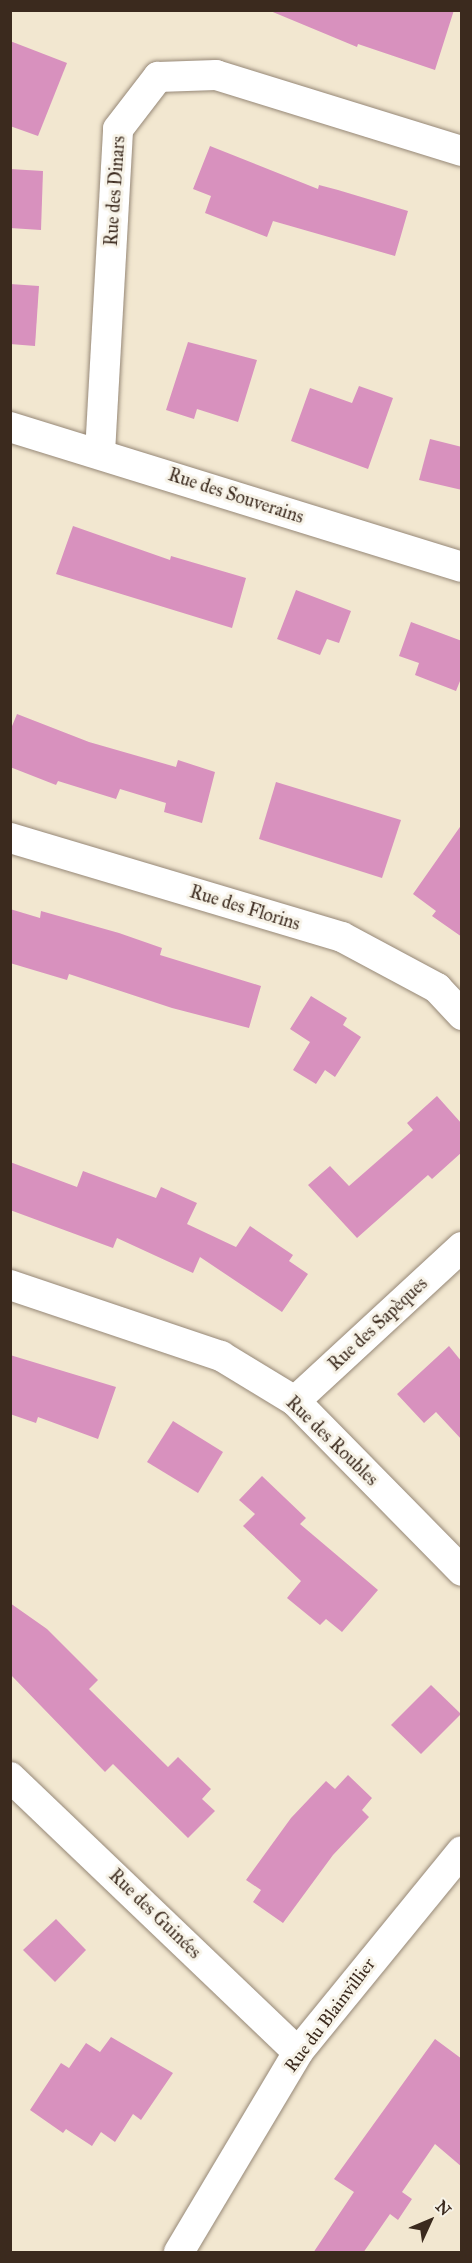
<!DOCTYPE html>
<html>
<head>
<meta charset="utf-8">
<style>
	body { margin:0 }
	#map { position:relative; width:472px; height:2263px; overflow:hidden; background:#f2e7d0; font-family:"IM FELL Great Primer",serif }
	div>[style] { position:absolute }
	.building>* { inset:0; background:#d891be }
	.roads { filter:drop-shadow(0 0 2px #968877) drop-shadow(0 0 2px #968877) }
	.street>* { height:30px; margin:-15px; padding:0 15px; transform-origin:15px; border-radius:15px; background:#fff }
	span { translate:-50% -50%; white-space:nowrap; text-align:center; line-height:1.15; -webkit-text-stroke:6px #f7f3e8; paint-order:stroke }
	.street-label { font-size:18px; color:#3b2a1e }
	.frame { position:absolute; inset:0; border:12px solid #3b2a1e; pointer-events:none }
	.north { position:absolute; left:400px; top:2191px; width:60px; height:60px; -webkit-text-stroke:4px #f7f3e8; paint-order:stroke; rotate:46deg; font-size:16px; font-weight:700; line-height:24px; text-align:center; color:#3b2a1e }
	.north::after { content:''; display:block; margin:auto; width:21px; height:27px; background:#3b2a1e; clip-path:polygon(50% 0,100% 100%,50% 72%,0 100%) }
</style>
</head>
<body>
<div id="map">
	<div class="building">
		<i style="clip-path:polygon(268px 10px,454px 10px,435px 70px,358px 44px,357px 47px)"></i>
		<i style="clip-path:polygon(10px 41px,67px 63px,38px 136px,10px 126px)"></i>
		<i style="clip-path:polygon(210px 146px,318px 189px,319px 185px,338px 190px,408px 211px,395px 256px,273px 221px,267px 237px,205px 213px,211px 196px,193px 189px)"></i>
		<i style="clip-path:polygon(10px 169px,43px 171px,41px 230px,10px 228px)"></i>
		<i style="clip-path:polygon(10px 284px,39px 286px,35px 346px,10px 344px)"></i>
		<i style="clip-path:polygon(188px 342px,257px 360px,238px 422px,197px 409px,194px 419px,166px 410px)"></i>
		<i style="clip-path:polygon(359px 386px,393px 398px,368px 469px,291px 441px,310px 388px,352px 403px)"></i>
		<i style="clip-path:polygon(430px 439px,462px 447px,462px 490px,419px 480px)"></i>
		<i style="clip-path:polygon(73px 526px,170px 560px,171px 556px,246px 578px,232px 628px,56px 574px)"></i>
		<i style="clip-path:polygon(296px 590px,351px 611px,339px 643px,327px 639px,320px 655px,277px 639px)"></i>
		<i style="clip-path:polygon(411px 622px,462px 641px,462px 676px,456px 691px,415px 675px,419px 663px,399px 656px)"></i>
		<i style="clip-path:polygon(17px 714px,89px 742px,176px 767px,178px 760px,215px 772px,202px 823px,164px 812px,166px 803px,120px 789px,116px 799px,58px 781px,56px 785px,10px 767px,10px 731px)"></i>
		<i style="clip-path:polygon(276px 782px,401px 820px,382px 878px,259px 839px)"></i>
		<i style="clip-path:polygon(462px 824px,462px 937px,432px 916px,436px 911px,413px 894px)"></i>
		<i style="clip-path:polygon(10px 909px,40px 918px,41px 911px,119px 933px,162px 948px,160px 955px,261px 986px,249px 1028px,172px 1008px,69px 974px,67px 980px,10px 963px)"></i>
		<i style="clip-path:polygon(311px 996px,347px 1018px,343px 1025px,361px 1037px,335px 1077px,325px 1070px,316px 1084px,293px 1070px,310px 1042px,290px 1029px)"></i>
		<i style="clip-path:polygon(437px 1096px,462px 1124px,462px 1152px,432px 1179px,428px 1175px,357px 1238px,308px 1185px,330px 1166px,349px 1186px,413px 1130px,407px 1123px)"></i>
		<i style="clip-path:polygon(10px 1162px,77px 1187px,83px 1171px,156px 1198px,161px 1187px,197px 1203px,187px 1224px,236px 1247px,250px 1226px,293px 1255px,289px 1261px,308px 1274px,282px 1312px,200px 1257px,193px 1273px,117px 1238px,113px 1248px,10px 1210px)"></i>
		<i style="clip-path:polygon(449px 1346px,462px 1362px,462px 1440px,436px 1412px,424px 1423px,397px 1394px)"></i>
		<i style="clip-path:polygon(10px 1355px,116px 1387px,98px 1439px,38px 1417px,36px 1423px,10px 1414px)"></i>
		<i style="clip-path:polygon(173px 1421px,223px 1452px,198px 1493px,147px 1462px)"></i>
		<i style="clip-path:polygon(262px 1476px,306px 1518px,300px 1524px,378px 1590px,342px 1632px,326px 1619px,320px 1625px,287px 1598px,301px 1581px,243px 1526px,255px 1514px,239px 1500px)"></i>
		<i style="clip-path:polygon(10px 1603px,47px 1629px,98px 1680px,89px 1689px,168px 1767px,178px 1757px,211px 1789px,202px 1799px,215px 1811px,188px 1838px,113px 1764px,105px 1772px,10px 1674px)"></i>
		<i style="clip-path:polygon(431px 1685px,461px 1714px,421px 1754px,391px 1725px)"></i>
		<i style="clip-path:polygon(348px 1775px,372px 1798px,362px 1810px,369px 1817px,333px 1855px,283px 1923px,253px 1902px,261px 1890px,246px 1880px,291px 1818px,326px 1781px,335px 1789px)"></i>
		<i style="clip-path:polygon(56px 1919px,86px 1950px,55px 1982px,23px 1950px)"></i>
		<i style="clip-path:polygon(111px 2037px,173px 2073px,141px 2120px,133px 2114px,115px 2142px,101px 2132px,92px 2146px,66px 2129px,63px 2133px,30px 2110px,61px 2063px,69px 2068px,86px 2043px,100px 2052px)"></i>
		<i style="clip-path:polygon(435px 2039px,462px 2059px,462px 2167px,435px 2144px,402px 2192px,412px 2199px,398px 2220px,390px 2214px,363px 2253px,313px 2253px,354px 2192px,334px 2179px)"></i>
	</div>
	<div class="roads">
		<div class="street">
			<i style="left:10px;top:427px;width:473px;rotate:17.2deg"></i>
			<i style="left:100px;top:453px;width:324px;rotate:-86.8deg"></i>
			<i style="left:118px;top:129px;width:66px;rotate:-52.4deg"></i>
			<i style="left:158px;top:77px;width:58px;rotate:-2deg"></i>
			<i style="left:216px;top:75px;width:257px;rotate:17.2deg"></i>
			<i style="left:10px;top:838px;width:346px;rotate:16.6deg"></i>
			<i style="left:342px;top:937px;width:108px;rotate:28.2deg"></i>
			<i style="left:437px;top:988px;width:37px;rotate:47deg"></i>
			<i style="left:10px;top:1285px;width:223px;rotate:18.6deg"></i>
			<i style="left:221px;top:1356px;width:87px;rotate:31.3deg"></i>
			<i style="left:295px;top:1401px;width:238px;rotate:45.5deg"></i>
			<i style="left:295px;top:1401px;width:227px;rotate:-42.7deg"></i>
			<i style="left:10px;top:1777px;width:398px;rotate:43.7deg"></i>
			<i style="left:179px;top:2252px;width:233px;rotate:-59.2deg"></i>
			<i style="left:298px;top:2052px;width:259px;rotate:-50.8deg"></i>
		</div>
	</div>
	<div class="street-label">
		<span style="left:115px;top:191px;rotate:-86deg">Rue des Dinars</span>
		<span style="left:236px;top:496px;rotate:18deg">Rue des Souverains</span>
		<span style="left:245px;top:908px;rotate:17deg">Rue des Florins</span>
		<span style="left:378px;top:1324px;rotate:-43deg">Rue des Sapèques</span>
		<span style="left:332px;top:1441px;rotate:44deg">Rue des Roubles</span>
		<span style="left:155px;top:1914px;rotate:44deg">Rue des Guinées</span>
		<span style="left:330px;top:2015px;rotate:-53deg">Rue du Blainvillier</span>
	</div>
	<div class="frame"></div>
	<div class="north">N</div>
</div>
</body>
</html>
